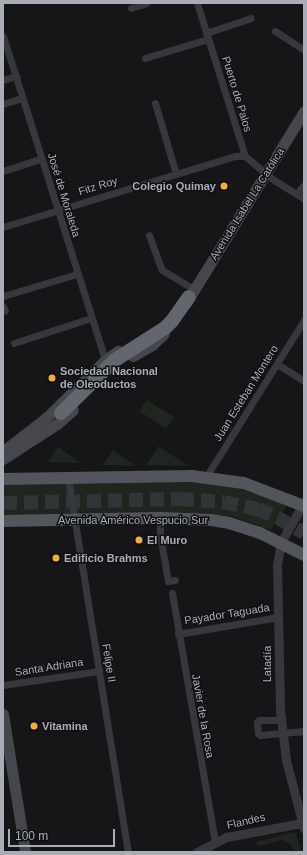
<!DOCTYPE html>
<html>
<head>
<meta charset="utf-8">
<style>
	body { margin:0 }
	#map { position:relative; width:307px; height:855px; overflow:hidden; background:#161618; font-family:Helvetica,sans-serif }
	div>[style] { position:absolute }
	.green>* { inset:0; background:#1e261f }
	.motorway-tunnel>* { height:14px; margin-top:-7px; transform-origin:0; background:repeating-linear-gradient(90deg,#333438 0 14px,transparent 0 21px) }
	.minor>* { height:7px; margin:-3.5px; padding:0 3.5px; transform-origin:3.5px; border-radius:3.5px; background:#37383d }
	.tertiary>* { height:9px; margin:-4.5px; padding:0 4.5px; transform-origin:4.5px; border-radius:4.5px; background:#37383d }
	.secondary>* { height:11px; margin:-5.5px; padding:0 5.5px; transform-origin:5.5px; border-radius:5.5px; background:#45474d }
	.primary>* { height:12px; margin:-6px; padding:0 6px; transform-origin:6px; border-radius:6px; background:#53555c }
	.motorway>* { height:14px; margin:-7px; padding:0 7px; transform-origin:7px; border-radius:7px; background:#63666e }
	.dots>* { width:11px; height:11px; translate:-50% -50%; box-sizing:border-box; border:2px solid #111113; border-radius:50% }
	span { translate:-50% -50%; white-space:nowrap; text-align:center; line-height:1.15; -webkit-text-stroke:3px #111113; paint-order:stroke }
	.street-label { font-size:11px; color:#a8adb8 }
	.poi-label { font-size:11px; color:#a8adb8; font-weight:700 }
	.right { translate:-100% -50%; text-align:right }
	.left { translate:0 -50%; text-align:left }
	.frame { position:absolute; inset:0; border:4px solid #a8adb8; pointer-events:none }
	.scale { position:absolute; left:8px; top:829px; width:107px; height:18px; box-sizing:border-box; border:2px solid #a8adb8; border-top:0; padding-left:5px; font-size:12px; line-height:14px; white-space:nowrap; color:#a8adb8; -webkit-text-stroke:3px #111113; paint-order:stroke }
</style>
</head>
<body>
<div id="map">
	<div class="green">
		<i style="clip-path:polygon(147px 400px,174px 417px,166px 429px,139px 411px)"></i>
		<i style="clip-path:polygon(159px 446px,188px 466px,146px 465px)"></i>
		<i style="clip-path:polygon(58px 447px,81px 463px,48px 462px)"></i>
		<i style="clip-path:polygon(113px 450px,136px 466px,103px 465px)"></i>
		<i style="clip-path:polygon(197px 482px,229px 485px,257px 493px,287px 505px,271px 530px,234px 517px,214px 515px,3px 516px,3px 485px)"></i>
		<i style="clip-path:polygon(295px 832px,302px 852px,295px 852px,290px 844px,282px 840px,259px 846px,255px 842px)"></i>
	</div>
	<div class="motorway-tunnel">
		<i style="left:3px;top:503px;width:177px;rotate:-1.3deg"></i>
		<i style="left:180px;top:499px;width:44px;rotate:3.9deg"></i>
		<i style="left:224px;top:502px;width:35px;rotate:12deg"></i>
		<i style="left:258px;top:509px;width:22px;rotate:24deg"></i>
		<i style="left:278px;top:518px;width:30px;rotate:30deg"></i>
	</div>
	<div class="minor">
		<i style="left:197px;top:3px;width:160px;rotate:72.6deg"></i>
		<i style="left:131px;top:8px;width:16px;rotate:-18deg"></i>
		<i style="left:275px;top:31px;width:35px;rotate:33deg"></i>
		<i style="left:206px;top:33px;width:47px;rotate:-18.4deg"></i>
		<i style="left:3px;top:36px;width:340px;rotate:72.5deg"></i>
		<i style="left:145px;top:58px;width:66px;rotate:-16.8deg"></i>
		<i style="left:3px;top:80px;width:14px;rotate:-17deg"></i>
		<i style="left:155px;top:103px;width:74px;rotate:73.5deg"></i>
		<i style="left:3px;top:104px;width:20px;rotate:-18deg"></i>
		<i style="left:3px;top:171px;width:40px;rotate:-18deg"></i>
		<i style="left:296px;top:194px;width:12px;rotate:-48deg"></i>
		<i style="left:3px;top:227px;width:243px;rotate:-17deg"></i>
		<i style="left:235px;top:156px;width:10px"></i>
		<i style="left:245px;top:156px;width:38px;rotate:40deg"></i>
		<i style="left:274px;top:180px;width:36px;rotate:32deg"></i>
		<i style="left:149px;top:235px;width:37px;rotate:70deg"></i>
		<i style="left:162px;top:270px;width:37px;rotate:31deg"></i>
		<i style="left:3px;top:296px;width:77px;rotate:-16.6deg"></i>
		<i style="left:3px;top:306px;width:5px;rotate:68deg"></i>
		<i style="left:14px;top:343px;width:81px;rotate:-18deg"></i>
		<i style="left:277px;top:364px;width:32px;rotate:32deg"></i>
		<i style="left:206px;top:477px;width:185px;rotate:-58deg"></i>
		<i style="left:68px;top:478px;width:379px;rotate:80.9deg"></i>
		<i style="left:160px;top:518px;width:17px;rotate:90deg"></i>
		<i style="left:160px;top:535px;width:47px;rotate:80.1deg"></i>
		<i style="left:168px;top:581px;width:7px;rotate:-8deg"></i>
		<i style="left:172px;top:593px;width:253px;rotate:80.2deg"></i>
		<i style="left:178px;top:634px;width:102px;rotate:-9.6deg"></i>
		<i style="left:3px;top:685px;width:97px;rotate:-8.3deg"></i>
		<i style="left:281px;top:720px;width:22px;rotate:180deg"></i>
		<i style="left:259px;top:720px;width:3px;rotate:135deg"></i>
		<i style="left:257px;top:722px;width:11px;rotate:85deg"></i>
		<i style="left:258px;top:733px;width:3px;rotate:45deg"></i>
		<i style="left:260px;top:735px;width:44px;rotate:-5.2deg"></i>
	</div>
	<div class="tertiary">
		<i style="left:304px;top:502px;width:46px;rotate:119.9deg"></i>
		<i style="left:281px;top:542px;width:22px;rotate:100deg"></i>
		<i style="left:277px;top:564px;width:146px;rotate:88.8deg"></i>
		<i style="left:280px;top:710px;width:50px;rotate:83.2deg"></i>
		<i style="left:286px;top:760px;width:71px;rotate:75.4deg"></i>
		<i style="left:197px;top:852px;width:34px;rotate:-27deg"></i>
		<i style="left:227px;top:837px;width:76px;rotate:-10.6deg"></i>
	</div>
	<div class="secondary">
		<i style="left:186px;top:303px;width:225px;rotate:-58.4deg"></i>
		<i style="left:133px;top:356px;width:22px;rotate:-30deg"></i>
		<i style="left:152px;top:345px;width:16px;rotate:-43deg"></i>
		<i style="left:3px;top:451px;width:54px;rotate:-37.5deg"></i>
		<i style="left:46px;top:418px;width:83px;rotate:-44.5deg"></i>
		<i style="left:105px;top:360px;width:16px;rotate:-35deg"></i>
		<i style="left:3px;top:459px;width:64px;rotate:-32.9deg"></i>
		<i style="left:57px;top:424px;width:21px;rotate:-41deg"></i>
		<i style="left:3px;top:714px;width:140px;rotate:80.9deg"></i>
	</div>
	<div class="primary">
		<i style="left:3px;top:479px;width:189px;rotate:-0.9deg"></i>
		<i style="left:192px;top:476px;width:52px;rotate:7.7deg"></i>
		<i style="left:244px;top:483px;width:64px;rotate:21deg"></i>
		<i style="left:3px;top:521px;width:157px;rotate:-1.1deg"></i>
		<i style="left:160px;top:518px;width:51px;rotate:2.2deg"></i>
		<i style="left:211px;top:520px;width:18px;rotate:9deg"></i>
		<i style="left:229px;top:523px;width:33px;rotate:18deg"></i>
		<i style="left:260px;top:533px;width:49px;rotate:26.6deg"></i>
	</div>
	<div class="motorway">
		<i style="left:61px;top:413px;width:76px;rotate:-44.5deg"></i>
		<i style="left:115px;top:360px;width:59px;rotate:-32.6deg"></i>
		<i style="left:165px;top:328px;width:10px;rotate:-45deg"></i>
		<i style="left:172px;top:321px;width:29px;rotate:-55deg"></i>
	</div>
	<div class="dots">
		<i style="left:224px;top:186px;background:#f2b134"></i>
		<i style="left:52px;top:378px;background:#f2b134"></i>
		<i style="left:139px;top:540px;background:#f2b134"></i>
		<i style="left:56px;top:558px;background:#f2b134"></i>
		<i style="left:34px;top:726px;background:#f2b134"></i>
	</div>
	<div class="street-label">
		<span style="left:237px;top:94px;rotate:73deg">Puerto de Palos</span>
		<span style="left:98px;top:186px;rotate:-17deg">Fitz Roy</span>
		<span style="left:64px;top:195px;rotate:73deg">José de Moraleda</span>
		<span style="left:247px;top:204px;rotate:-58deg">Avenida Isabel La Católica</span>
		<span style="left:246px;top:393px;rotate:-58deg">Juan Esteban Montero</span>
		<span style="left:133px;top:520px">Avenida Américo Vespucio Sur</span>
		<span style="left:227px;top:614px;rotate:-9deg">Payador Taguada</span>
		<span style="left:109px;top:663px;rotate:81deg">Felipe II</span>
		<span style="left:267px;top:664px;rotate:-90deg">Latadía</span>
		<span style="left:49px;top:667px;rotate:-9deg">Santa Adriana</span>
		<span style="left:203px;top:716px;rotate:80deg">Javier de la Rosa</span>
		<span style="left:246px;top:821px;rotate:-13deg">Flandes</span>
	</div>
	<div class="poi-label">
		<span class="right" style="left:216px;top:186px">Colegio Quimay</span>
		<span class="left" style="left:60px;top:378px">Sociedad Nacional<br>de Oleoductos</span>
		<span class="left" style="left:147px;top:540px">El Muro</span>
		<span class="left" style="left:64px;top:558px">Edificio Brahms</span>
		<span class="left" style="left:42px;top:726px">Vitamina</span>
	</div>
	<div class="frame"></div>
	<div class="scale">100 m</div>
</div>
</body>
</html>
